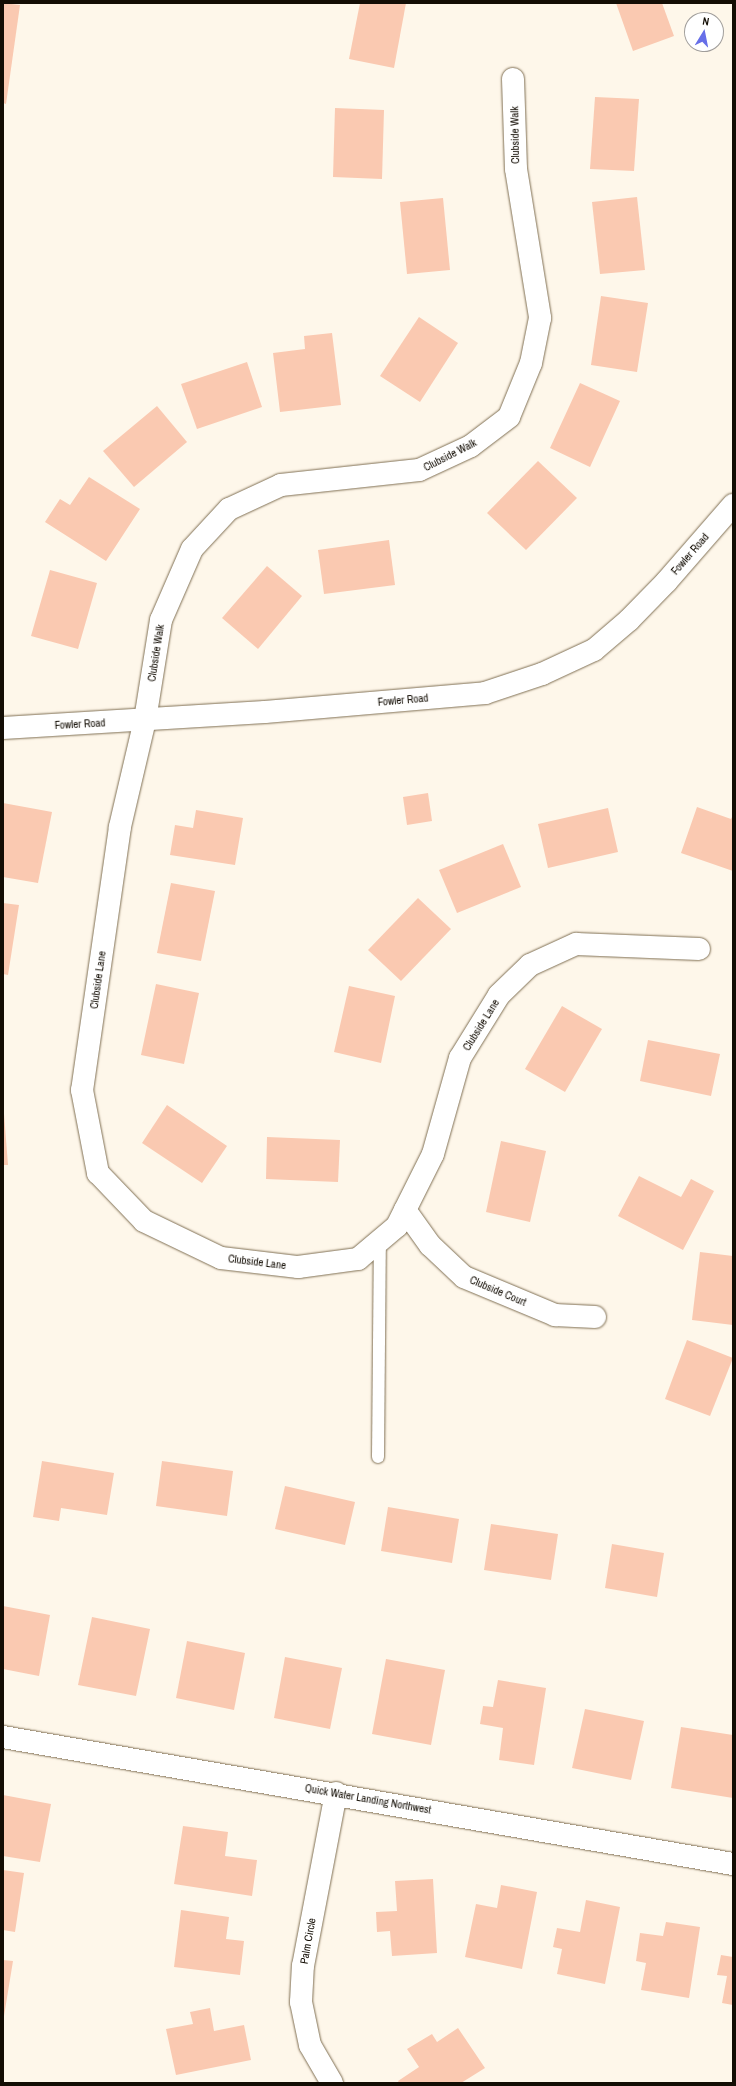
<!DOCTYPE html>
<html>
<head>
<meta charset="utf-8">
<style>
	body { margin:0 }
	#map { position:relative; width:736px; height:2086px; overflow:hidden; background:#fef7ea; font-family:"Archivo Narrow",sans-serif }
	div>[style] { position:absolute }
	.building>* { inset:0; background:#fac9b1 }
	.roads { filter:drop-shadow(0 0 1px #807054) drop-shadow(0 0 1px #807054) }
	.lane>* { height:12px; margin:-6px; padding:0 6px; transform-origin:6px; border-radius:6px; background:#fff }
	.street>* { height:22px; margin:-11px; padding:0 11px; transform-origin:11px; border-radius:11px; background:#fff }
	span { translate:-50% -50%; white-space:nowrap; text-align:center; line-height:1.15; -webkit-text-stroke:4px #fff; paint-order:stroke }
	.street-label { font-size:11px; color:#130d04 }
	.frame { position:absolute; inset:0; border:4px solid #130d04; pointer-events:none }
	.north { position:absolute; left:684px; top:12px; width:40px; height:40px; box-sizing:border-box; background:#fff; border:1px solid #a19e9b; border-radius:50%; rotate:10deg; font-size:11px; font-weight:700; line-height:16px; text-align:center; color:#130d04 }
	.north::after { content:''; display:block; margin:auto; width:14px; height:18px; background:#676fe8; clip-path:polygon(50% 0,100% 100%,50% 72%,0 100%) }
</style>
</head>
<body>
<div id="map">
	<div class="building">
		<i style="clip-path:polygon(3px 3px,20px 5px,6px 104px,3px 103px)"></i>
		<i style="clip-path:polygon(360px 3px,406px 3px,394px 68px,349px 59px)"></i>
		<i style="clip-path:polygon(616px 3px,662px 3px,674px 36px,633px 51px)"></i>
		<i style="clip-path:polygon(595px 97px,639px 99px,634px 171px,590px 169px)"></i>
		<i style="clip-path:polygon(335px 108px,384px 110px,382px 179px,333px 177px)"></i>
		<i style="clip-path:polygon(637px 197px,645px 270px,600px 274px,592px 202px)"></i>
		<i style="clip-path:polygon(443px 198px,450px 270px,407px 274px,400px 202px)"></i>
		<i style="clip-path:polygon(601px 296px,648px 303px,637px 372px,591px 365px)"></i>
		<i style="clip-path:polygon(419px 317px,458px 343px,420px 402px,380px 376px)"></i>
		<i style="clip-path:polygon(332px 333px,341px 405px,280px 412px,273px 353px,305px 349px,304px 336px)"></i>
		<i style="clip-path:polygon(247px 362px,262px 407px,197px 429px,181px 384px)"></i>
		<i style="clip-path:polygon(580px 383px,620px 401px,590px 467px,550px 448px)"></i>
		<i style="clip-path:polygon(157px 406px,187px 442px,134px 487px,103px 451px)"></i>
		<i style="clip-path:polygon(538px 461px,577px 498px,526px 550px,487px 513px)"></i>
		<i style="clip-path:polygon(89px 477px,140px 509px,106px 561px,45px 522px,60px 499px,70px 505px)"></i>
		<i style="clip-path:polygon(389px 540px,395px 585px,324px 594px,318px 550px)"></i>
		<i style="clip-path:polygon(267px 566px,302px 596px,258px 649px,222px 618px)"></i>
		<i style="clip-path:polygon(50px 570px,97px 583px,78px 649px,31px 636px)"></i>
		<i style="clip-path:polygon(428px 793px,432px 821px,407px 825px,403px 797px)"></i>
		<i style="clip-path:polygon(3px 803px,52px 812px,38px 883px,3px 877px)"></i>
		<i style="clip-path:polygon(697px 807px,731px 819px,733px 815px,733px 871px,681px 853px)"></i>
		<i style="clip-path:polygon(608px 808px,618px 852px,548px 868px,538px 824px)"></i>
		<i style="clip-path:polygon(196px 810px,243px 818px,235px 865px,170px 855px,175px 825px,193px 828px)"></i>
		<i style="clip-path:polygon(503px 844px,521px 887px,457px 913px,439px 870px)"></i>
		<i style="clip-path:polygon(171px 883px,215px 891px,201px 961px,157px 953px)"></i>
		<i style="clip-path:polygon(418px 898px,451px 929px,401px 981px,368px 950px)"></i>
		<i style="clip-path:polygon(3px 903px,19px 905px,8px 975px,3px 974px)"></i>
		<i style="clip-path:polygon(156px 984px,199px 993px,184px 1064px,141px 1055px)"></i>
		<i style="clip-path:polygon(349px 986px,395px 996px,381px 1063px,334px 1052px)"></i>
		<i style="clip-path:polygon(562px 1006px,602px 1029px,565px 1092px,525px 1069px)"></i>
		<i style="clip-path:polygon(648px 1040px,720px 1054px,711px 1096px,640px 1081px)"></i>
		<i style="clip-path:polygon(3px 1101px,8px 1165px,3px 1165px)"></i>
		<i style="clip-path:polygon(167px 1105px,227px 1146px,202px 1183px,142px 1143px)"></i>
		<i style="clip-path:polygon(267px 1137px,340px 1140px,338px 1182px,266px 1179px)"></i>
		<i style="clip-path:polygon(501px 1141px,546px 1151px,530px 1222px,486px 1212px)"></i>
		<i style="clip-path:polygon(639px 1176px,681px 1197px,691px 1179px,714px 1191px,683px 1250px,618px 1216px)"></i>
		<i style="clip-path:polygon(700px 1252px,733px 1256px,733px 1325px,692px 1320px)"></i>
		<i style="clip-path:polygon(687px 1340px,733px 1358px,710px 1416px,665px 1399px)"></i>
		<i style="clip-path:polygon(42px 1461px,114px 1473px,107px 1515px,61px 1508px,59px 1521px,33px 1517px)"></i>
		<i style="clip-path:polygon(162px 1461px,233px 1471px,227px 1516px,156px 1506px)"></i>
		<i style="clip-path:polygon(285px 1486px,355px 1502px,345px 1545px,275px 1529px)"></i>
		<i style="clip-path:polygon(388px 1507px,459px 1519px,452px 1563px,381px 1551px)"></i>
		<i style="clip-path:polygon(491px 1524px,558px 1534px,551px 1580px,484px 1570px)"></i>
		<i style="clip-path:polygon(612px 1544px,664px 1553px,657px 1597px,605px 1588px)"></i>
		<i style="clip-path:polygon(3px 1606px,50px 1615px,39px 1676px,3px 1669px)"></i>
		<i style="clip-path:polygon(92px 1617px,150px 1629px,136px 1696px,78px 1685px)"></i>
		<i style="clip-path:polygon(187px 1641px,245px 1653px,234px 1710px,176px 1698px)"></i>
		<i style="clip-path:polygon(285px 1657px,342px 1668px,330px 1729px,274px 1718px)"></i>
		<i style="clip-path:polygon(386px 1659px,445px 1670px,431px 1745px,372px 1734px)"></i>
		<i style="clip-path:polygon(498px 1680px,546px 1688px,534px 1765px,499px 1760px,503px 1728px,480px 1724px,483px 1706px,493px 1707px)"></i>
		<i style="clip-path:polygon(585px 1709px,644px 1721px,631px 1780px,572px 1768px)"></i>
		<i style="clip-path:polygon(681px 1727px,733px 1735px,733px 1798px,671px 1788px)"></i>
		<i style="clip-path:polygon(3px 1795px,51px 1804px,40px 1862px,3px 1856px)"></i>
		<i style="clip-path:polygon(183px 1826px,228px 1832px,225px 1856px,257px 1860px,252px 1896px,174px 1884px)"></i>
		<i style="clip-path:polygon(3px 1870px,24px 1873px,15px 1932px,3px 1930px)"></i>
		<i style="clip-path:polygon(433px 1879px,437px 1953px,392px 1956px,390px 1931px,377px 1932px,376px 1912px,397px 1911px,395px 1881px)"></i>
		<i style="clip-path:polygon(501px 1885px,537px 1892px,522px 1969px,465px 1957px,476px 1904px,497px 1908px)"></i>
		<i style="clip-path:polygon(586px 1900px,620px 1907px,605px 1984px,557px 1974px,562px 1949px,553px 1947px,557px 1928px,580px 1932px)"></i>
		<i style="clip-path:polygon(181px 1910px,229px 1917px,226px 1939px,244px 1941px,240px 1975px,174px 1967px)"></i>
		<i style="clip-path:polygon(666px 1922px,700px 1927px,689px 1998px,641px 1990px,646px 1963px,636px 1961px,640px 1933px,663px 1936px)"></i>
		<i style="clip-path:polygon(721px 1955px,733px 1957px,733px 2005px,722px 2003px,727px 1976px,717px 1975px)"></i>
		<i style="clip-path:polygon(3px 1960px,13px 1961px,4px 2016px,3px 2016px)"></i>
		<i style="clip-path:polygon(210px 2008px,214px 2031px,244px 2025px,251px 2060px,176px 2075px,166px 2029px,193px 2024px,190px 2012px)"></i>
		<i style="clip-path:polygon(458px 2028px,485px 2068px,461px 2083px,399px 2083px,398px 2081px,419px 2067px,407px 2049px,432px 2034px,437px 2042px)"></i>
	</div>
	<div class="roads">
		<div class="lane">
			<i style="left:378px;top:1457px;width:216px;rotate:-89.5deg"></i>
		</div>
		<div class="street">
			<i style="left:513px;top:79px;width:90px;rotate:88.1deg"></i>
			<i style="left:516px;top:169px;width:151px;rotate:80.8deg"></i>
			<i style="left:540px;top:318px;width:46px;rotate:101.3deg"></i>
			<i style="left:531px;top:363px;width:58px;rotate:112.2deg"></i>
			<i style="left:509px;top:417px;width:48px;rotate:142.7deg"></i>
			<i style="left:471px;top:446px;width:57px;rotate:155.2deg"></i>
			<i style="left:419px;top:470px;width:139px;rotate:173.8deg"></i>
			<i style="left:281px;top:485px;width:57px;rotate:155.2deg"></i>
			<i style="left:229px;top:509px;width:54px;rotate:132.8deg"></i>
			<i style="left:192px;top:549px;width:77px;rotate:113.6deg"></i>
			<i style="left:161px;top:620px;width:101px;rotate:99.1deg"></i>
			<i style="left:145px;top:720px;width:110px;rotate:103.2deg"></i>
			<i style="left:120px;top:827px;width:266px;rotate:98.2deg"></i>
			<i style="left:82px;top:1090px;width:85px;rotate:79.1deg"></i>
			<i style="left:98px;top:1173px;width:66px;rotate:46.2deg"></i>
			<i style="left:144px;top:1221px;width:85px;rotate:25.7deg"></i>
			<i style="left:221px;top:1258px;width:78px;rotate:6.7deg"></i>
			<i style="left:298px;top:1267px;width:61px;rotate:-7.6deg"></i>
			<i style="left:358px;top:1259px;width:51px;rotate:-40.2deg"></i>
			<i style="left:397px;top:1226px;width:80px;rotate:-63.4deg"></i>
			<i style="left:433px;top:1154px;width:100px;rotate:-74.3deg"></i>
			<i style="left:460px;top:1058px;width:74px;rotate:-58.2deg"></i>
			<i style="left:499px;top:995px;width:43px;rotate:-44.1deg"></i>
			<i style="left:530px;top:965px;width:51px;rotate:-24.5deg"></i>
			<i style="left:576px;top:944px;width:123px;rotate:2.3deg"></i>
			<i style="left:3px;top:728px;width:262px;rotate:-3.5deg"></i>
			<i style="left:265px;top:712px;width:221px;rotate:-4.9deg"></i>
			<i style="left:485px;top:693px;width:60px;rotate:-18.4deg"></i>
			<i style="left:542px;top:674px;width:57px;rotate:-24.8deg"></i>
			<i style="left:594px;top:650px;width:46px;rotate:-40.6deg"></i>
			<i style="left:629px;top:620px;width:54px;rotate:-45.7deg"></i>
			<i style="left:667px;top:581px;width:101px;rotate:-49deg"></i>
			<i style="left:405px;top:1210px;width:43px;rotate:54.5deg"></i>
			<i style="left:430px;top:1245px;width:47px;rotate:43.3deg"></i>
			<i style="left:464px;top:1277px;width:99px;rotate:22.7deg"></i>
			<i style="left:555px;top:1315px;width:40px;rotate:2.9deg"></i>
			<i style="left:3px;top:1737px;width:741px;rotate:9.87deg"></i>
			<i style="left:332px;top:2083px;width:44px;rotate:-120.1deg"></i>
			<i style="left:310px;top:2045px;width:44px;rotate:-101.8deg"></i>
			<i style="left:301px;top:2002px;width:36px;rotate:-87deg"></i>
			<i style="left:303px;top:1966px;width:176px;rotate:-79.2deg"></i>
		</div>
	</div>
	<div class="street-label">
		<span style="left:515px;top:135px;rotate:-91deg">Clubside Walk</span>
		<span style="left:450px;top:455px;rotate:-27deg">Clubside Walk</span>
		<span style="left:690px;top:554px;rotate:-49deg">Fowler Road</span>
		<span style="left:156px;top:653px;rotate:-81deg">Clubside Walk</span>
		<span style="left:403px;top:700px;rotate:-5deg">Fowler Road</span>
		<span style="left:80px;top:724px;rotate:-3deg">Fowler Road</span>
		<span style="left:98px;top:980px;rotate:-82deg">Clubside Lane</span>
		<span style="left:481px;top:1025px;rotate:-58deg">Clubside Lane</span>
		<span style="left:257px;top:1262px;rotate:7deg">Clubside Lane</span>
		<span style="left:498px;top:1291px;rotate:23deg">Clubside Court</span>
		<span style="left:368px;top:1799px;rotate:10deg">Quick Water Landing Northwest</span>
		<span style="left:308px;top:1941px;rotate:-80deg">Palm Circle</span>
	</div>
	<div class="frame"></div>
	<div class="north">N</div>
</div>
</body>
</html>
